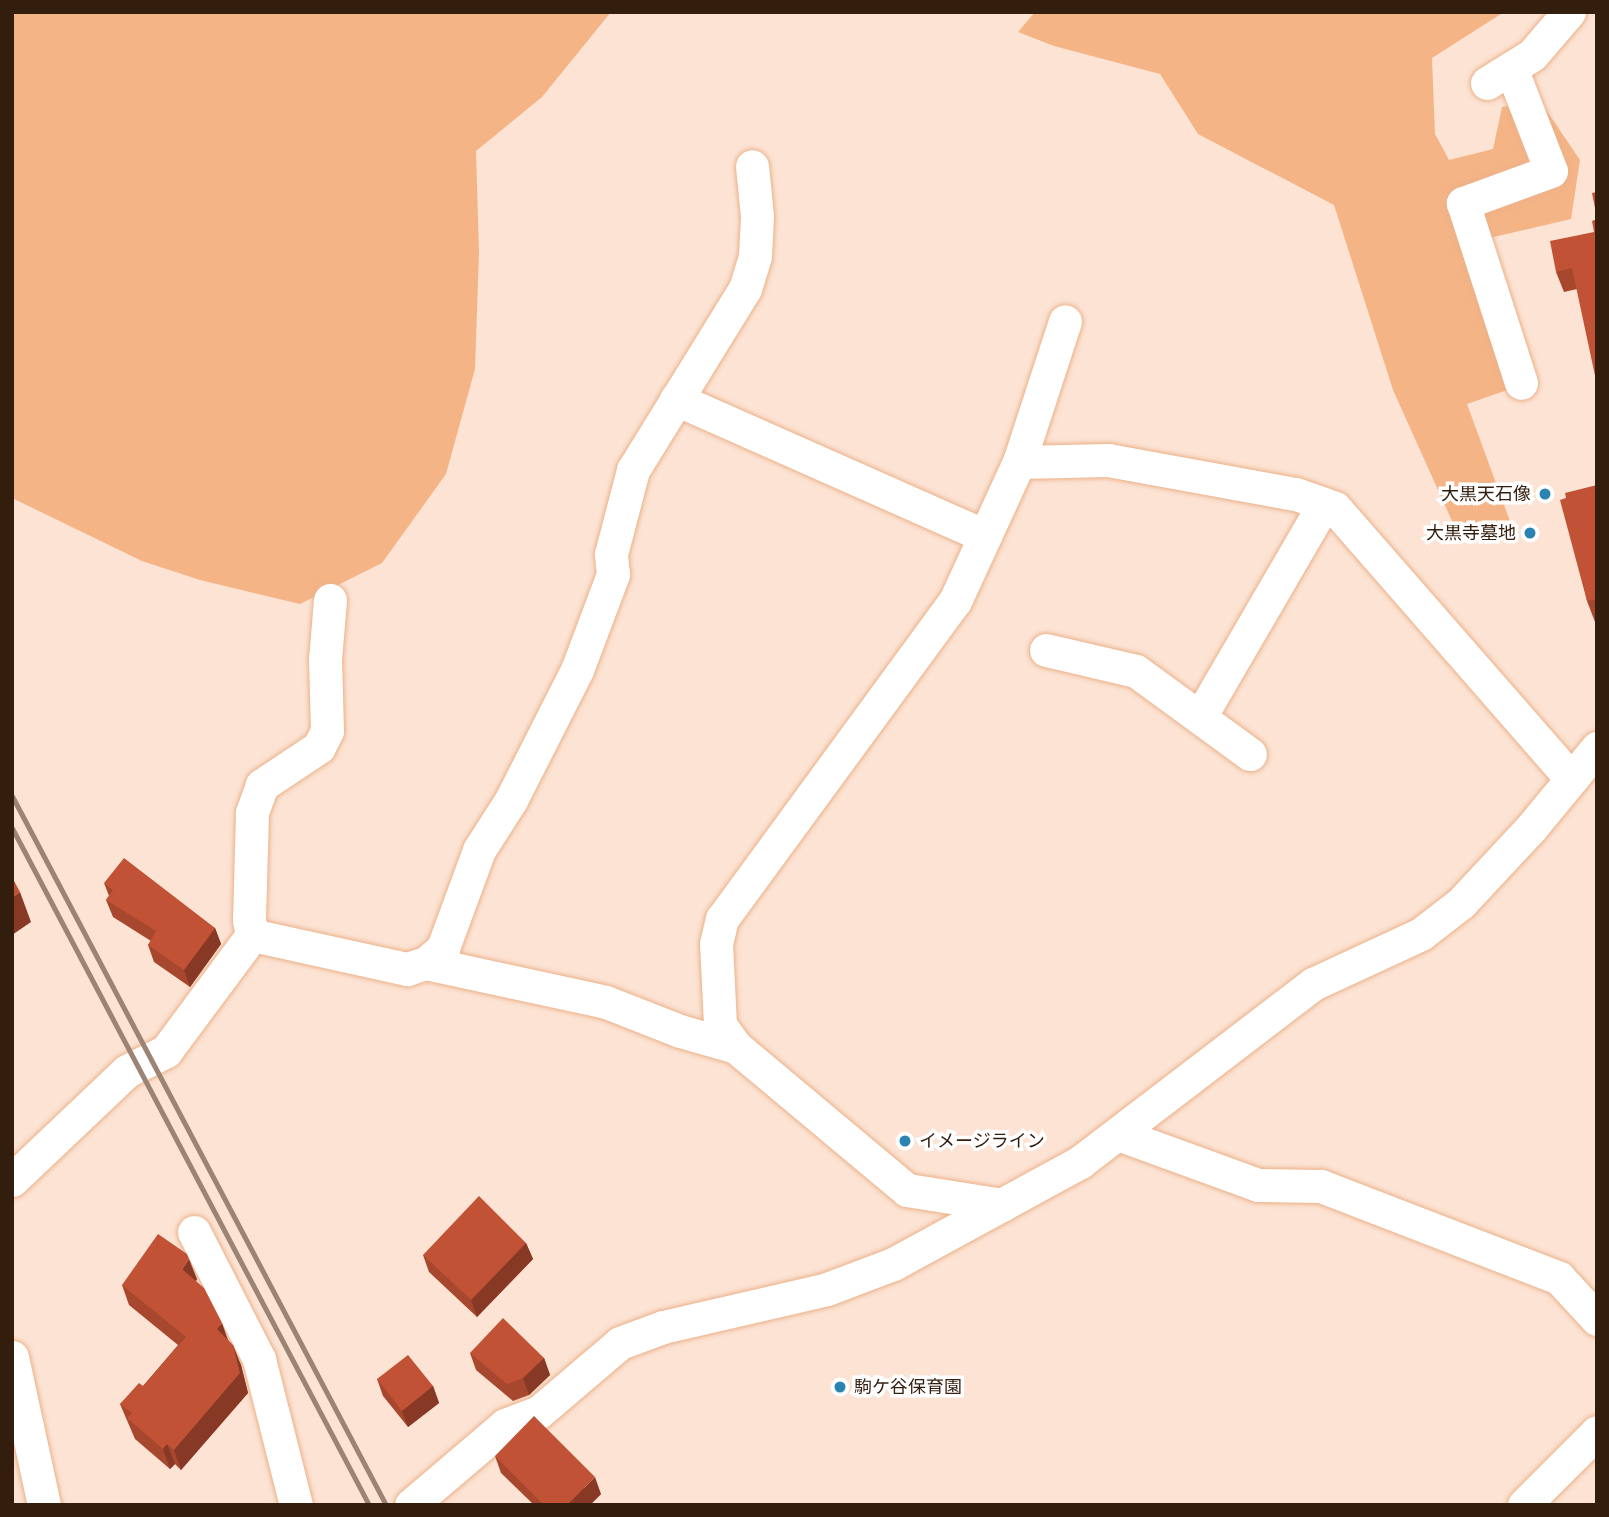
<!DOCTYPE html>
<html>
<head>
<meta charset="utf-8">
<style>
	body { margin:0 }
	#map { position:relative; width:1609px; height:1517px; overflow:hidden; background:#fce3d3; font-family:"Source Serif 4","Noto Sans JP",serif }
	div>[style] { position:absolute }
	.green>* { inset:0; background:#f4b486 }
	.roads { filter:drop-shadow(0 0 2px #ebb189) drop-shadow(0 0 2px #ebb189) }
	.minor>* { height:33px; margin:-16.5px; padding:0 16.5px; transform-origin:16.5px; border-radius:16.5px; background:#fff }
	.rail>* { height:5px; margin:-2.5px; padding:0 2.5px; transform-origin:2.5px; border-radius:2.5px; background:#9b8474 }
	.wall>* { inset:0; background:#a6472e }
	.shaded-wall>* { inset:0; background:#873925 }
	.building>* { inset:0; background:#c15235 }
	.dots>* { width:19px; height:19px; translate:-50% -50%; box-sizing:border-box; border:4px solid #fff; border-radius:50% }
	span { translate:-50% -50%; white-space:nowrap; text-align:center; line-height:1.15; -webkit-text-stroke:7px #fff; paint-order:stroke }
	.poi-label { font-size:18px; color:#331d0d }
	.right { translate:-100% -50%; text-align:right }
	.left { translate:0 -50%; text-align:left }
	.frame { position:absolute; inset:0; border:14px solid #331d0d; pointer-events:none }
</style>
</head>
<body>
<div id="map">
	<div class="green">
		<i style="clip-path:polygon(12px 12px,611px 12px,542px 97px,476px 151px,479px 252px,475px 369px,446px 474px,382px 563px,300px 604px,200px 580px,142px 561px,12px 498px)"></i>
		<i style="clip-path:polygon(1035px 12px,1504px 12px,1432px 58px,1435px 134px,1449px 160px,1493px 149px,1502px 107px,1540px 101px,1580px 160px,1571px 219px,1463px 244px,1513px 388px,1467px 404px,1511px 524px,1461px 541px,1393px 390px,1334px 205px,1198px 134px,1160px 74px,1054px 46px,1018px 32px)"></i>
	</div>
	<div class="roads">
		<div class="minor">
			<i style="left:1511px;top:68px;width:110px;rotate:68.8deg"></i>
			<i style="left:1551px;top:171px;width:94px;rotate:160deg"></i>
			<i style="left:1463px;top:203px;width:189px;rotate:72.1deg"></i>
			<i style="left:1487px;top:83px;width:53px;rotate:-31.9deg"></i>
			<i style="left:1532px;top:55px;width:57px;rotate:-49.3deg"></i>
			<i style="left:676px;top:399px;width:338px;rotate:23.9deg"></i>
			<i style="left:1019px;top:462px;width:89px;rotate:-1.3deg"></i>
			<i style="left:1108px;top:460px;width:191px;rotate:10.3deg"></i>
			<i style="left:1296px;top:494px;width:41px;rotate:19.7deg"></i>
			<i style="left:1335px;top:508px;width:359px;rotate:48.9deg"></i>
			<i style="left:330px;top:600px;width:59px;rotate:94.8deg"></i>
			<i style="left:325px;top:659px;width:72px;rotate:88.4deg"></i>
			<i style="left:327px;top:731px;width:18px;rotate:117deg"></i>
			<i style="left:319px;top:747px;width:69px;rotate:146.3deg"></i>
			<i style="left:262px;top:785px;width:30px;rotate:110deg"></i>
			<i style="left:252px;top:813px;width:107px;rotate:91.6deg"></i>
			<i style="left:249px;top:920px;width:15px;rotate:79deg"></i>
			<i style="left:252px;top:935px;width:159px;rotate:12.4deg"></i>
			<i style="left:407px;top:969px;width:20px;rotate:-18deg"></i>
			<i style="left:426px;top:963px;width:184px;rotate:12.2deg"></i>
			<i style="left:606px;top:1002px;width:79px;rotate:21.4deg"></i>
			<i style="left:680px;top:1031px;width:58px;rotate:15.9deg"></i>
			<i style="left:736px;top:1047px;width:223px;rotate:39.9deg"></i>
			<i style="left:907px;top:1190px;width:96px;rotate:9deg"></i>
			<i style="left:1046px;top:650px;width:92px;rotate:13.1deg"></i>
			<i style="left:1136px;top:671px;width:141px;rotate:36.1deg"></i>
			<i style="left:1200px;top:717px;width:246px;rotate:-59.8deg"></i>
			<i style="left:426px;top:963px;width:23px;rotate:-41deg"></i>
			<i style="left:443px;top:948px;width:104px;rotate:-69.8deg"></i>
			<i style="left:479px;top:850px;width:59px;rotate:-57.4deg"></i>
			<i style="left:511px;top:800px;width:146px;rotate:-63.1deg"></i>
			<i style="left:577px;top:670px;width:103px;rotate:-69.4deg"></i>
			<i style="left:613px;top:574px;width:20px;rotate:-96deg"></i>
			<i style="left:611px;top:554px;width:87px;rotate:-75.3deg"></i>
			<i style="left:633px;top:470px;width:213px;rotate:-58.3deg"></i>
			<i style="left:745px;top:289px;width:34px;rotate:-73deg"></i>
			<i style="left:755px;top:256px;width:40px;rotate:-87.1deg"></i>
			<i style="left:757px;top:216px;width:50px;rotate:-95.7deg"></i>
			<i style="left:736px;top:1047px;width:27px;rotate:-126deg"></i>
			<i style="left:720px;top:1025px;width:81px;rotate:-92.8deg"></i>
			<i style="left:716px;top:944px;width:26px;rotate:-77deg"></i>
			<i style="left:722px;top:919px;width:394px;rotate:-53.8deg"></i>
			<i style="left:955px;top:601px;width:153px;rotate:-65.3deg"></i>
			<i style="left:1019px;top:462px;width:148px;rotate:-71.9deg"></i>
			<i style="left:1118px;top:1134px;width:149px;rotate:20deg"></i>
			<i style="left:1258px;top:1185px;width:63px;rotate:0.9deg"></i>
			<i style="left:1321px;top:1186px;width:255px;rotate:21.1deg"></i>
			<i style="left:1559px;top:1278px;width:56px;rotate:47.2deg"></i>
			<i style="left:12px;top:1180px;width:158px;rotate:-43.5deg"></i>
			<i style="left:127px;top:1071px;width:44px;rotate:-27.1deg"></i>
			<i style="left:166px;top:1051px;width:144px;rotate:-53.4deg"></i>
			<i style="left:194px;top:1232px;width:143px;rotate:62.9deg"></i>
			<i style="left:259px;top:1359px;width:151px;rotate:75.8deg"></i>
			<i style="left:12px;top:1357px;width:151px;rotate:77.8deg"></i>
			<i style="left:411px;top:1505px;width:123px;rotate:-40.4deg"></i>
			<i style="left:505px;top:1425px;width:36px;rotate:-21deg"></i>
			<i style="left:539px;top:1412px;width:106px;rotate:-40.4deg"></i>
			<i style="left:620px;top:1343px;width:46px;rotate:-20.4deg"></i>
			<i style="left:663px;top:1327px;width:168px;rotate:-13deg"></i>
			<i style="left:827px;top:1289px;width:71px;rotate:-20.7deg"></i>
			<i style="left:893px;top:1264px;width:213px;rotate:-28.6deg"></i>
			<i style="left:1080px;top:1162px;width:293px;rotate:-37.4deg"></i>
			<i style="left:1313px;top:984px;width:119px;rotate:-24.8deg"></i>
			<i style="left:1421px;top:934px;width:51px;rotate:-37.8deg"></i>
			<i style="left:1461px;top:903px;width:103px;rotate:-47deg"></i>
			<i style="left:1531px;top:828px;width:104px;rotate:-50.5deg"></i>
			<i style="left:1524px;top:1505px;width:103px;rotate:-45deg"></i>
		</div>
	</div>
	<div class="rail">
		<i style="left:12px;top:796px;width:802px;rotate:62.19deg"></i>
		<i style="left:12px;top:828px;width:765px;rotate:62.2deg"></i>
	</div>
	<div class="wall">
		<i style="clip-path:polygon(1594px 232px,1577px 289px,1564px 292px,1556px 272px)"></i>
		<i style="clip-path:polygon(1597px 485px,1597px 621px,1595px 622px,1587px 601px,1566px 498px)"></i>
		<i style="clip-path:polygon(104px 883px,215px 928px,221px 944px,190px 987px,154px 962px,148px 945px,151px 941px,113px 917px,106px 900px,109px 896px)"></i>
		<i style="clip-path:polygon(526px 1243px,533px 1259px,477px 1317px,429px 1272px,423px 1255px)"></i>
		<i style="clip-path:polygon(197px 1279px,196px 1281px,228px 1340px,241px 1365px,248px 1393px,181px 1470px,175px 1464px,170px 1469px,135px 1439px,120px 1404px,143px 1386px,178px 1345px,129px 1305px,122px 1285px)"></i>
		<i style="clip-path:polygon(470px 1353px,544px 1358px,550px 1375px,529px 1395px,513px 1401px,476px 1370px)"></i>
		<i style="clip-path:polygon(377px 1379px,433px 1386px,439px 1403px,408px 1427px,383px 1396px)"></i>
		<i style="clip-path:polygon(495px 1456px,601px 1494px,590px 1505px,534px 1505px,501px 1473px)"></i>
	</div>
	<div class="shaded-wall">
		<i style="clip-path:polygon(20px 892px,31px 922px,12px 935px,12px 897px)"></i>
		<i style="clip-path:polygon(215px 928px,221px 944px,190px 987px,184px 970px)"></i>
		<i style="clip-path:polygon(526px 1243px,533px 1259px,477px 1317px,471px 1300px)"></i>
		<i style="clip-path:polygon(189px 1259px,197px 1279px,189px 1290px,182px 1269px)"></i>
		<i style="clip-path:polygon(222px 1323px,229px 1343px,217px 1329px)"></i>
		<i style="clip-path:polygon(233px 1345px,241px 1365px,248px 1393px,181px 1470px,174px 1450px)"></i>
		<i style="clip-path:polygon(544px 1358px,550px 1375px,529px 1395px,523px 1378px)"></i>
		<i style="clip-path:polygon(433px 1386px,439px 1403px,408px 1427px,402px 1411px)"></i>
		<i style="clip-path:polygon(167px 1444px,175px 1464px,170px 1469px,163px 1449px)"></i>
		<i style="clip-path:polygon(595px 1477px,601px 1494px,590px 1505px,567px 1505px)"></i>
	</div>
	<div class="building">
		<i style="clip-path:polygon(1597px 192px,1597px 218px,1592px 193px)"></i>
		<i style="clip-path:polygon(1597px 219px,1597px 385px,1572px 268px,1556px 272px,1550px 241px,1594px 232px,1592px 221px)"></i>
		<i style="clip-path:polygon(1597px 485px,1597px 599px,1587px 601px,1560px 500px,1566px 498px,1565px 493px)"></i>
		<i style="clip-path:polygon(124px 858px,215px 928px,184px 970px,148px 945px,156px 931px,106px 900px,113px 890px,104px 883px)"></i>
		<i style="clip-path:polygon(12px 877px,20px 892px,12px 897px)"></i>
		<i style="clip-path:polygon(479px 1196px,526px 1243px,471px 1300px,423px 1255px)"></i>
		<i style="clip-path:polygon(158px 1234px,187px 1254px,189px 1259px,182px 1269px,204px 1288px,222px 1323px,217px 1329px,233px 1345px,240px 1373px,174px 1450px,167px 1444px,163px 1449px,127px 1418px,132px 1413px,120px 1404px,139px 1383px,143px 1386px,186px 1337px,122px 1285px)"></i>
		<i style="clip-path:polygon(503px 1318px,544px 1358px,523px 1378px,507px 1384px,470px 1353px)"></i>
		<i style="clip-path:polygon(408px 1355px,433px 1386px,402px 1411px,377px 1379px)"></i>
		<i style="clip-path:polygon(534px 1416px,595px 1477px,567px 1505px,544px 1505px,495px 1456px)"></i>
	</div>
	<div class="dots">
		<i style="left:1545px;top:494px;background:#2a83b1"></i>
		<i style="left:1530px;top:533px;background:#2a83b1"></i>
		<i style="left:905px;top:1141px;background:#2a83b1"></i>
		<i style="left:840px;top:1387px;background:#2a83b1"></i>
	</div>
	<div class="poi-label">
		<span class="right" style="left:1531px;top:494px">大黒天石像</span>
		<span class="right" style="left:1516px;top:533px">大黒寺墓地</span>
		<span class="left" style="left:919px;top:1141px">イメージライン</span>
		<span class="left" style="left:854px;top:1387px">駒ケ谷保育園</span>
	</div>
	<div class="frame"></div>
</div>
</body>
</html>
